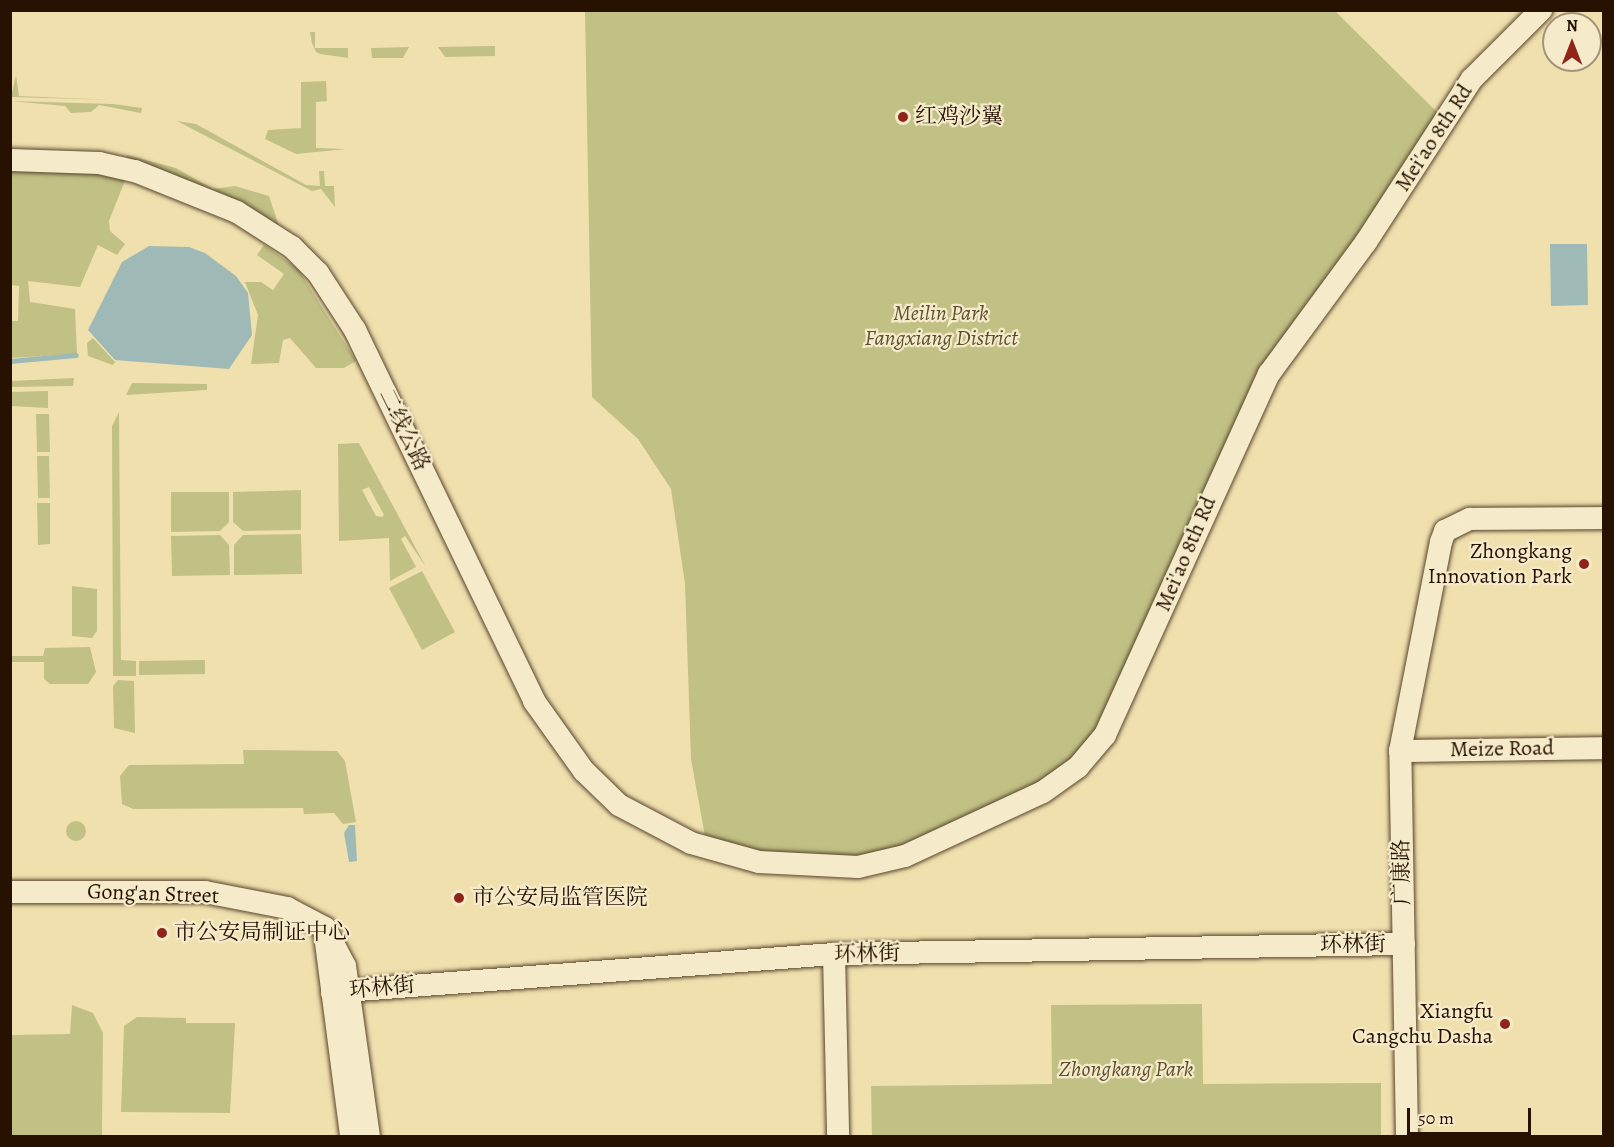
<!DOCTYPE html>
<html>
<head>
<meta charset="utf-8">
<style>
	body { margin:0 }
	#map { position:relative; width:1614px; height:1147px; overflow:hidden; background:#f0e0ae; font-family:Alegreya,"Noto Serif SC",serif }
	div>[style] { position:absolute }
	.green>* { inset:0; background:#c1c085 }
	.round { border-radius:50% }
	.water>* { inset:0; background:#9fbab6 }
	.stream>* { height:5px; margin:-2.5px; padding:0 2.5px; transform-origin:2.5px; border-radius:2.5px; background:#9fbab6 }
	.roads { filter:drop-shadow(0 0 2px #59452c) drop-shadow(0 0 2px #59452c) }
	.minor>* { height:22px; margin:-11px; padding:0 11px; transform-origin:11px; border-radius:11px; background:#f5ebca }
	.dots>* { width:16px; height:16px; translate:-50% -50%; box-sizing:border-box; border:3px solid #f5ebca; border-radius:50% }
	span { translate:-50% -50%; white-space:nowrap; text-align:center; line-height:1.15; -webkit-text-stroke:4.5px #f5ebca; paint-order:stroke }
	.poi-label { font-size:22px; color:#271100 }
	.left { translate:0 -50%; text-align:left }
	.right { translate:-100% -50%; text-align:right }
	.street-label { font-size:22px; color:#271100 }
	.park-label { font-size:22px; color:#5d4e2f; font-style:italic }
	.frame { position:absolute; inset:0; border:12px solid #271100; pointer-events:none }
	.north { position:absolute; left:1542px; top:12px; width:60px; height:60px; box-sizing:border-box; background:#f5ebca; border:2px solid #a39479; border-radius:50%; rotate:0deg; font-size:16px; font-weight:700; line-height:24px; text-align:center; color:#271100 }
	.north::after { content:''; display:block; margin:auto; width:21px; height:27px; background:#8f2418; clip-path:polygon(50% 0,100% 100%,50% 72%,0 100%) }
	.scale { position:absolute; left:1407px; top:1108px; width:124px; height:27px; box-sizing:border-box; border:3px solid #271100; border-top:0; padding-left:8px; font-size:18px; line-height:21px; white-space:nowrap; color:#271100; -webkit-text-stroke:4px #f5ebca; paint-order:stroke }
</style>
</head>
<body>
<div id="map">
	<div class="green">
		<i style="clip-path:polygon(585px 11px,1335px 11px,1444px 119px,1281px 354px,1078px 767px,958px 835px,813px 867px,705px 836px,691px 759px,685px 584px,671px 489px,638px 439px,592px 397px)"></i>
		<i style="clip-path:polygon(310px 32px,315px 32px,315px 48px,348px 48px,348px 58px,320px 54px,316px 52px,312px 43px)"></i>
		<i style="clip-path:polygon(495px 46px,495px 56px,445px 57px,438px 47px)"></i>
		<i style="clip-path:polygon(409px 47px,403px 58px,372px 58px,371px 48px)"></i>
		<i style="clip-path:polygon(16px 75px,19px 96px,113px 100px,11px 97px)"></i>
		<i style="clip-path:polygon(326px 81px,327px 101px,316px 102px,316px 148px,346px 149px,296px 154px,265px 139px,268px 130px,301px 128px,301px 82px)"></i>
		<i style="clip-path:polygon(10px 101px,113px 104px,142px 108px,141px 113px,99px 105px,91px 112px,71px 113px,65px 106px)"></i>
		<i style="clip-path:polygon(177px 121px,196px 124px,306px 185px,320px 186px,319px 171px,324px 171px,325px 186px,334px 186px,335px 207px,321px 189px,312px 191px)"></i>
		<i style="clip-path:polygon(127px 155px,176px 168px,213px 189px,235px 186px,269px 196px,279px 226px,124px 163px)"></i>
		<i style="clip-path:polygon(11px 168px,100px 169px,126px 178px,109px 221px,110px 231px,125px 244px,117px 255px,98px 245px,80px 287px,28px 281px,30px 302px,75px 309px,77px 354px,11px 358px,11px 321px,18px 321px,19px 286px,11px 285px)"></i>
		<i style="clip-path:polygon(264px 245px,298px 269px,356px 361px,344px 368px,316px 368px,290px 338px,283px 340px,279px 363px,251px 364px,258px 315px,245px 282px,261px 282px,273px 290px,284px 274px,257px 255px)"></i>
		<i style="clip-path:polygon(93px 338px,115px 362px,113px 365px,88px 356px,87px 343px)"></i>
		<i style="clip-path:polygon(74px 378px,73px 386px,11px 387px,11px 381px)"></i>
		<i style="clip-path:polygon(132px 383px,207px 384px,207px 390px,126px 395px)"></i>
		<i style="clip-path:polygon(48px 391px,48px 408px,11px 406px,11px 392px)"></i>
		<i style="clip-path:polygon(119px 412px,121px 660px,136px 661px,136px 676px,113px 676px,112px 426px)"></i>
		<i style="clip-path:polygon(36px 414px,49px 414px,50px 452px,37px 452px)"></i>
		<i style="clip-path:polygon(evenodd,359px 443px,419px 554px,426px 567px,405px 536px,401px 539px,416px 567px,390px 581px,389px 538px,339px 541px,338px 444px,359px 443px,369px 487px,384px 515px,382px 517px,376px 516px,362px 490px,369px 487px)"></i>
		<i style="clip-path:polygon(37px 456px,49px 456px,50px 498px,38px 498px)"></i>
		<i style="clip-path:polygon(301px 490px,301px 530px,243px 531px,233px 522px,233px 492px)"></i>
		<i style="clip-path:polygon(171px 492px,229px 492px,229px 522px,220px 531px,171px 532px)"></i>
		<i style="clip-path:polygon(37px 503px,50px 503px,50px 544px,38px 545px)"></i>
		<i style="clip-path:polygon(301px 534px,302px 574px,234px 575px,234px 545px,243px 535px)"></i>
		<i style="clip-path:polygon(220px 535px,229px 545px,230px 575px,172px 576px,171px 536px)"></i>
		<i style="clip-path:polygon(422px 571px,455px 632px,422px 650px,389px 588px)"></i>
		<i style="clip-path:polygon(72px 586px,97px 589px,97px 631px,92px 638px,72px 636px)"></i>
		<i style="clip-path:polygon(90px 647px,96px 672px,88px 684px,50px 684px,44px 679px,44px 662px,11px 662px,11px 656px,43px 656px,45px 648px)"></i>
		<i style="clip-path:polygon(205px 660px,205px 674px,139px 675px,139px 661px)"></i>
		<i style="clip-path:polygon(118px 680px,134px 681px,135px 733px,114px 728px,113px 686px)"></i>
		<i style="clip-path:polygon(243px 750px,337px 751px,345px 761px,356px 822px,343px 824px,334px 813px,304px 814px,303px 808px,133px 809px,122px 804px,120px 776px,129px 765px,244px 764px)"></i>
		<i class="round" style="left:66px;top:821px;width:20px;height:20px"></i>
		<i style="clip-path:polygon(1202px 1004px,1203px 1084px,1381px 1083px,1381px 1136px,872px 1136px,871px 1086px,1052px 1084px,1051px 1005px)"></i>
		<i style="clip-path:polygon(72px 1005px,93px 1013px,103px 1033px,102px 1136px,11px 1136px,11px 1035px,70px 1034px)"></i>
		<i style="clip-path:polygon(186px 1018px,186px 1023px,235px 1023px,230px 1113px,121px 1112px,124px 1026px,137px 1017px)"></i>
	</div>
	<div class="water">
		<i style="clip-path:polygon(1550px 244px,1587px 244px,1588px 305px,1551px 306px)"></i>
		<i style="clip-path:polygon(149px 246px,189px 247px,205px 253px,236px 276px,248px 293px,252px 335px,229px 369px,115px 360px,88px 330px,122px 262px)"></i>
		<i style="clip-path:polygon(349px 825px,355px 825px,357px 861px,349px 862px,344px 833px)"></i>
	</div>
	<div class="stream">
		<i style="left:10px;top:361px;width:66px;rotate:-5.2deg"></i>
	</div>
	<div class="roads">
		<div class="minor">
			<i style="left:10px;top:160px;width:89px;rotate:1.9deg"></i>
			<i style="left:99px;top:163px;width:37px;rotate:13deg"></i>
			<i style="left:135px;top:171px;width:110px;rotate:21.9deg"></i>
			<i style="left:237px;top:212px;width:65px;rotate:32.5deg"></i>
			<i style="left:292px;top:247px;width:37px;rotate:45deg"></i>
			<i style="left:318px;top:273px;width:68px;rotate:57deg"></i>
			<i style="left:355px;top:330px;width:412px;rotate:64.2deg"></i>
			<i style="left:534px;top:701px;width:86px;rotate:54.5deg"></i>
			<i style="left:584px;top:771px;width:49px;rotate:44.2deg"></i>
			<i style="left:619px;top:805px;width:81px;rotate:27.8deg"></i>
			<i style="left:691px;top:843px;width:71px;rotate:15.6deg"></i>
			<i style="left:759px;top:862px;width:99px;rotate:2.9deg"></i>
			<i style="left:858px;top:867px;width:48px;rotate:-13.2deg"></i>
			<i style="left:905px;top:856px;width:152px;rotate:-24.9deg"></i>
			<i style="left:1043px;top:792px;width:43px;rotate:-35.5deg"></i>
			<i style="left:1078px;top:767px;width:42px;rotate:-49.8deg"></i>
			<i style="left:1105px;top:735px;width:397px;rotate:-65.6deg"></i>
			<i style="left:1269px;top:374px;width:164px;rotate:-53.7deg"></i>
			<i style="left:1366px;top:242px;width:194px;rotate:-57deg"></i>
			<i style="left:1472px;top:79px;width:98px;rotate:-45deg"></i>
			<i style="left:1400px;top:751px;width:204px;rotate:-0.8deg"></i>
			<i style="left:10px;top:892px;width:195px"></i>
			<i style="left:205px;top:892px;width:84px;rotate:11deg"></i>
			<i style="left:287px;top:908px;width:43px;rotate:27.8deg"></i>
			<i style="left:325px;top:928px;width:43px;rotate:62.2deg"></i>
			<i style="left:345px;top:966px;width:172px;rotate:82deg"></i>
			<i style="left:325px;top:935px;width:203px;rotate:82.6deg"></i>
			<i style="left:834px;top:954px;width:182px;rotate:88.7deg"></i>
			<i style="left:332px;top:992px;width:503px;rotate:-4.33deg"></i>
			<i style="left:834px;top:954px;width:570px;rotate:-1.01deg"></i>
			<i style="left:1407px;top:1136px;width:385px;rotate:-91deg"></i>
			<i style="left:1400px;top:751px;width:213px;rotate:-78.9deg"></i>
			<i style="left:1441px;top:542px;width:12px;rotate:-70deg"></i>
			<i style="left:1445px;top:531px;width:28px;rotate:-26deg"></i>
			<i style="left:1470px;top:519px;width:134px;rotate:-0.4deg"></i>
		</div>
	</div>
	<div class="dots">
		<i style="left:903px;top:117px;background:#8f2418"></i>
		<i style="left:1584px;top:564px;background:#8f2418"></i>
		<i style="left:459px;top:898px;background:#8f2418"></i>
		<i style="left:162px;top:933px;background:#8f2418"></i>
		<i style="left:1505px;top:1024px;background:#8f2418"></i>
	</div>
	<div class="poi-label">
		<span class="left" style="left:915px;top:117px">红鸡沙翼</span>
		<span class="right" style="left:1572px;top:564px">Zhongkang<br>Innovation Park</span>
		<span class="left" style="left:472px;top:898px">市公安局监管医院</span>
		<span class="left" style="left:174px;top:933px">市公安局制证中心</span>
		<span class="right" style="left:1493px;top:1024px">Xiangfu<br>Cangchu Dasha</span>
	</div>
	<div class="street-label">
		<span style="left:1434px;top:138px;rotate:-57deg">Mei'ao 8th Rd</span>
		<span style="left:404px;top:430px;rotate:64deg">二线公路</span>
		<span style="left:1186px;top:554px;rotate:-67deg">Mei'ao 8th Rd</span>
		<span style="left:1502px;top:749px;rotate:-1deg">Meize Road</span>
		<span style="left:1402px;top:872px;rotate:-91deg">广康路</span>
		<span style="left:153px;top:894px;rotate:2deg">Gong'an Street</span>
		<span style="left:1353px;top:945px;rotate:-1deg">环林街</span>
		<span style="left:867px;top:954px;rotate:-1deg">环林街</span>
		<span style="left:382px;top:988px;rotate:-5deg">环林街</span>
	</div>
	<div class="park-label">
		<span style="left:941px;top:326px">Meilin Park<br>Fangxiang District</span>
		<span style="left:1126px;top:1070px">Zhongkang Park</span>
	</div>
	<div class="frame"></div>
	<div class="north">N</div>
	<div class="scale">50 m</div>
</div>
</body>
</html>
